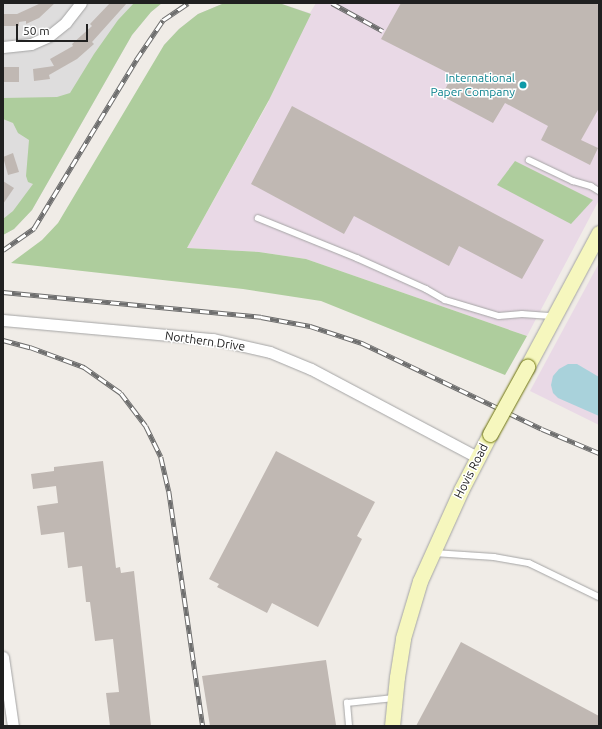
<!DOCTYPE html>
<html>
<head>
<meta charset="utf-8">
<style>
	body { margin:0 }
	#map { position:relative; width:602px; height:729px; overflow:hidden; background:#f0ece7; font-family:Ubuntu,sans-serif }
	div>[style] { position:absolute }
	.residential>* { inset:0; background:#dedddd }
	.industrial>* { inset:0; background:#e9d9e6 }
	.forest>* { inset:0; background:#aecd9d }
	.water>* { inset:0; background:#a9d2db }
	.building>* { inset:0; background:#c0b8b3 }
	.roads { filter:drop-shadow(0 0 1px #a4a4a4) drop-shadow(0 0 1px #a4a4a4) }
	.lane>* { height:5.5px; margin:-2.75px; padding:0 2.75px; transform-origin:2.75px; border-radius:2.75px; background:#fff }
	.street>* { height:11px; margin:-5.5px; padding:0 5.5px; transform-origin:5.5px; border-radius:5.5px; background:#fff }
	.secondary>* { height:15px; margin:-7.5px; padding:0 7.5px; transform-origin:7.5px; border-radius:7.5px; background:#f6f7be }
	.rail>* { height:4.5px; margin-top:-2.25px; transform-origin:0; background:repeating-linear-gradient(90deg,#fff 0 9px,#6e6e6e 0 18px); box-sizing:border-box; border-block:1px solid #6e6e6e }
	.bridges { filter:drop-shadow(0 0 1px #6d730a) drop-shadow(0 0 1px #6d730a) }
	.secondary-bridge>* { height:15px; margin:-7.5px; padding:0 7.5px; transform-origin:7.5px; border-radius:7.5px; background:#f6f7be }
	.dots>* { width:11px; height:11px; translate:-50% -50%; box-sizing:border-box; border:2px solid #fff; border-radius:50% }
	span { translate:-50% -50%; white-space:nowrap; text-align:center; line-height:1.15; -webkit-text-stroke:3px #fff; paint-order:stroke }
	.culture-label { font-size:12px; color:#0d838f }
	.right { translate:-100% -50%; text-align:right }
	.street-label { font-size:12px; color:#202020 }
	.frame { position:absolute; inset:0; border:4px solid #202020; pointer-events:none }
	.scale { position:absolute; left:16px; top:24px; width:72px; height:18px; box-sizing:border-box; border:2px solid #202020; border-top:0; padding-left:5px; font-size:12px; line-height:14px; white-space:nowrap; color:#202020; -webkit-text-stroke:3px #fff; paint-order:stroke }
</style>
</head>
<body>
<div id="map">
	<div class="residential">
		<i style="clip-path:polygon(3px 3px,162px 3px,151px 12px,132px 35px,32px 210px,14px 229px,3px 235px)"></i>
	</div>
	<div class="industrial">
		<i style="clip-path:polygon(279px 3px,310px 13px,316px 3px,599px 3px,599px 200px,527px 336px,306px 259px,259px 252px,187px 248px,269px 101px,164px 45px,179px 29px,198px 14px,222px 4px)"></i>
		<i style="clip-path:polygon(599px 263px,599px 425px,530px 391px)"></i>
	</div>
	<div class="forest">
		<i style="clip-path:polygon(134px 3px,162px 3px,151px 12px,132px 35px,32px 210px,14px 229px,3px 235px,3px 219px,13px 211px,33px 184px,28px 182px,26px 176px,29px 140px,18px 133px,13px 123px,3px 119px,3px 98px,57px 97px,70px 93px,94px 54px,118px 20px)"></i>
		<i style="clip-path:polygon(279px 3px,311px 14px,269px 100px,187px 248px,259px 252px,306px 259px,527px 336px,505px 375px,321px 301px,243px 289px,11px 263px,42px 240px,58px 223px,164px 45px,179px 29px,198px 14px,222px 4px)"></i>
		<i style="clip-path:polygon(515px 161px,593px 200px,571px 224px,497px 185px)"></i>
	</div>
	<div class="water">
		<i style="clip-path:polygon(568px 364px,577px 364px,599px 377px,599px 416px,558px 398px,553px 393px,551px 385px,553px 376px,559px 369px)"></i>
	</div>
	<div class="building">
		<i style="clip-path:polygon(41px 3px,55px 3px,39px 18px,26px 24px,26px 21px,19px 22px,19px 26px,3px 26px,3px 14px,17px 14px)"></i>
		<i style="clip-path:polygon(110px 3px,127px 3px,92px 42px,94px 44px,77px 59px,49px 75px,50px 79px,34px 81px,33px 69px,54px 66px,50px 59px,73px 46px,72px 44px,92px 26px,90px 24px)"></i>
		<i style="clip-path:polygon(401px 3px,595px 3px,599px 5px,599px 108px,581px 140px,598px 148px,590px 165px,541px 140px,548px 126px,505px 103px,493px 123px,442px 96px,452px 75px,381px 39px)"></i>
		<i style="clip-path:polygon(3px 67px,19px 67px,19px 82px,3px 82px)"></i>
		<i style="clip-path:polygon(292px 106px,544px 240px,522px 279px,459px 246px,449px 266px,354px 216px,344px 234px,251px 184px)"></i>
		<i style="clip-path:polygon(13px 153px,19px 172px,8px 175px,3px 157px)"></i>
		<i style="clip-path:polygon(3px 181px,14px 188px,3px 204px)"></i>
		<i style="clip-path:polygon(276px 451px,375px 502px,357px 536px,362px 539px,318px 627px,272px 603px,267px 613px,217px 587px,219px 584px,209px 579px)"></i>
		<i style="clip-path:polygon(103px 461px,116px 568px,120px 567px,121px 573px,134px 571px,151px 726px,110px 726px,106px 693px,119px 692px,113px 639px,95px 641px,90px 602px,86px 602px,82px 566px,68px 568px,64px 532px,41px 535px,37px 506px,58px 503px,56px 486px,33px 489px,31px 474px,54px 471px,54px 467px)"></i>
		<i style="clip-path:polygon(461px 642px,599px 716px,599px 726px,416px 726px)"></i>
		<i style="clip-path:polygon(326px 660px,336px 725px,210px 726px,202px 676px)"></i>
	</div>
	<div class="roads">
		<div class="lane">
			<i style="left:529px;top:160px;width:49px;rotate:25.5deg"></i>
			<i style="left:573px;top:181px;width:19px;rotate:16deg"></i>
			<i style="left:591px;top:186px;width:9px;rotate:32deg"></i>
			<i style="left:258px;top:218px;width:107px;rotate:22deg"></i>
			<i style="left:357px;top:258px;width:76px;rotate:24.2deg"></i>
			<i style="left:426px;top:289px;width:22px;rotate:30deg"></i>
			<i style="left:445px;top:300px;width:56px;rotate:16.5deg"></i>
			<i style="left:499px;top:316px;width:23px;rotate:-5deg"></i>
			<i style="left:522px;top:314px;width:30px;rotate:4deg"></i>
			<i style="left:434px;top:553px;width:60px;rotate:3.8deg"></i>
			<i style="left:494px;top:557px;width:36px;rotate:10deg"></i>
			<i style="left:529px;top:563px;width:78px;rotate:25.9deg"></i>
			<i style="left:349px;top:726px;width:23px;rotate:-95deg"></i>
			<i style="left:347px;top:703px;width:47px;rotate:-6.1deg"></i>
		</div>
		<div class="street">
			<i style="left:3px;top:47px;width:28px;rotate:-6deg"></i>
			<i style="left:31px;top:44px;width:20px;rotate:-24deg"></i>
			<i style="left:49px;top:36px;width:22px;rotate:-39deg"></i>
			<i style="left:66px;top:22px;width:24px;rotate:-52deg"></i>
			<i style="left:3px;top:320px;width:211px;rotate:5.2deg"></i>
			<i style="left:213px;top:339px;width:58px;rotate:12.8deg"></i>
			<i style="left:270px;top:352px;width:44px;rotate:22.5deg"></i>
			<i style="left:311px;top:369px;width:188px;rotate:27.9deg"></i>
			<i style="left:3px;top:657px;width:70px;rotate:81.8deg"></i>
		</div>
		<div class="secondary">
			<i style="left:527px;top:367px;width:152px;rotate:-61.8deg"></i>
			<i style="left:392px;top:726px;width:49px;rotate:-84.2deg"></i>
			<i style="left:397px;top:677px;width:39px;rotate:-81deg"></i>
			<i style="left:403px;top:638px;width:59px;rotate:-73.4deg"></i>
			<i style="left:420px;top:581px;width:100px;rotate:-65.7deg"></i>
			<i style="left:461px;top:490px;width:63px;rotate:-62.6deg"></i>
		</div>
	</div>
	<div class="rail">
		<i style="left:332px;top:3px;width:58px;rotate:28.8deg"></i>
		<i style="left:3px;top:250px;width:38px;rotate:-35deg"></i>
		<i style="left:34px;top:228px;width:197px;rotate:-58.7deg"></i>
		<i style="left:136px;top:60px;width:48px;rotate:-56deg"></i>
		<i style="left:163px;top:20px;width:30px;rotate:-34deg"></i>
		<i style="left:3px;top:292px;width:259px;rotate:5.5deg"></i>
		<i style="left:261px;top:317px;width:50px;rotate:10.4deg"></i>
		<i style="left:310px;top:326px;width:55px;rotate:18.1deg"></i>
		<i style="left:362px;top:343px;width:199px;rotate:25.5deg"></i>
		<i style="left:542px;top:429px;width:62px;rotate:22.8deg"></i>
		<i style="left:3px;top:340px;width:28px;rotate:15deg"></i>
		<i style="left:30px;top:347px;width:58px;rotate:20.3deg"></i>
		<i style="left:84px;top:367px;width:45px;rotate:35.1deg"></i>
		<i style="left:121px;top:393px;width:41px;rotate:52.9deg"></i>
		<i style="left:146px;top:426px;width:34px;rotate:64deg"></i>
		<i style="left:161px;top:457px;width:35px;rotate:77deg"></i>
		<i style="left:169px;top:491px;width:237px;rotate:81.8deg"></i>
	</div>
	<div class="bridges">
		<div class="secondary-bridge">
			<i style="left:490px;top:434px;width:77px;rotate:-61.1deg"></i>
		</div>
	</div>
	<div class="dots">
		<i style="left:523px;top:85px;background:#0f9aa8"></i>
	</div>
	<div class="culture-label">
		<span class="right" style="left:515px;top:85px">International<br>Paper Company</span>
	</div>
	<div class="street-label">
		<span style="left:205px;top:341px;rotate:8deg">Northern Drive</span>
		<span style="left:471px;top:471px;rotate:-63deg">Hovis Road</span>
	</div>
	<div class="frame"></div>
	<div class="scale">50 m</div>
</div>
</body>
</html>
